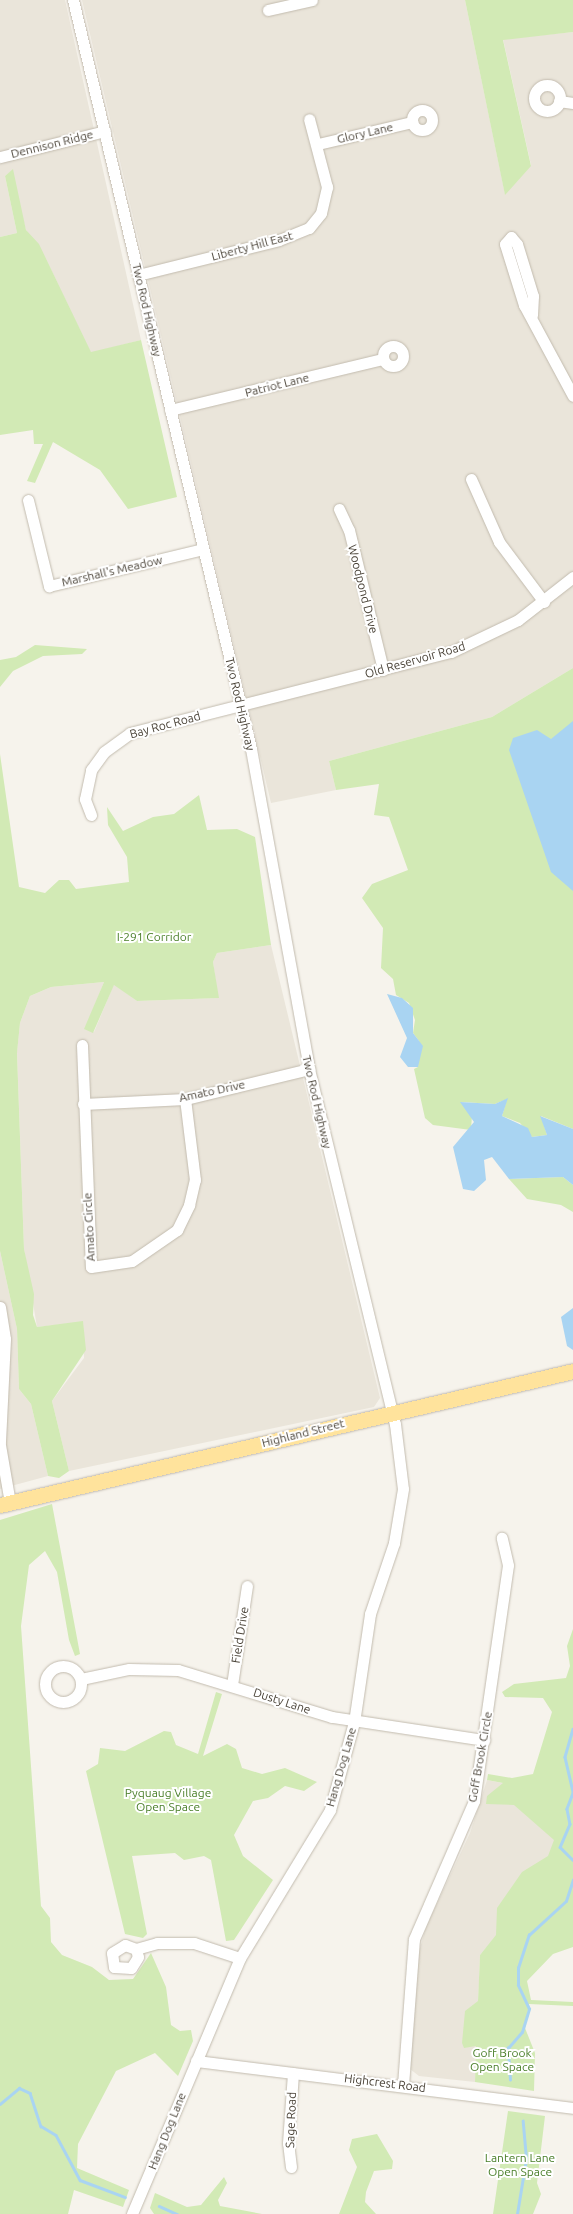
<!DOCTYPE html>
<html>
<head>
<meta charset="utf-8">
<style>
	body { margin:0 }
	#map { position:relative; width:573px; height:2214px; overflow:hidden; background:#f6f3ec; font-family:Ubuntu,sans-serif }
	div>[style] { position:absolute }
	.residential>* { inset:0; background:#eae5da }
	.green>* { inset:0; background:#d2eab5 }
	.water>* { inset:0; background:#a9d4f2 }
	.stream>* { height:2.5px; margin:-1.25px; padding:0 1.25px; transform-origin:1.25px; border-radius:1.25px; background:#a9d4f2 }
	.roads { filter:drop-shadow(0 0 1px #c2bbae) drop-shadow(0 0 1px #c2bbae) }
	.minor>* { height:11px; margin:-5.5px; padding:0 5.5px; transform-origin:5.5px; border-radius:5.5px; background:#fff }
	.minor>.ring { margin:-5.5px; padding:0; box-sizing:content-box; background:none; border:11px solid #fff; border-radius:50% }
	.major>* { height:15px; margin:-7.5px; padding:0 7.5px; transform-origin:7.5px; border-radius:7.5px; background:#ffe39c }
	span { translate:-50% -50%; white-space:nowrap; text-align:center; line-height:1.15; -webkit-text-stroke:4px #fff; paint-order:stroke }
	.street-label { font-size:12px; color:#4b4439 }
	.park-label { font-size:12px; color:#4a7f2a }
</style>
</head>
<body>
<div id="map">
	<div class="residential">
		<i style="clip-path:polygon(0 0,65px 0,141px 340px,91px 353px,46px 259px,26px 230px,10px 172px,5px 176px,17px 233px,0 237px)"></i>
		<i style="clip-path:polygon(82px 0,465px 0,505px 194px,531px 165px,503px 39px,573px 32px,573px 668px,492px 717px,329px 761px,336px 790px,271px 803px)"></i>
		<i style="clip-path:polygon(271px 945px,380px 1398px,374px 1407px,69px 1471px,52px 1401px,84px 1358px,83px 1322px,37px 1327px,24px 1249px,17px 1052px,20px 1023px,30px 996px,51px 987px,104px 982px,85px 1029px,94px 1032px,114px 984px,137px 1001px,218px 998px,213px 962px,217px 953px)"></i>
		<i style="clip-path:polygon(0 1251px,17px 1329px,19px 1389px,31px 1404px,48px 1476px,0 1489px)"></i>
		<i style="clip-path:polygon(487px 1780px,558px 1794px,557px 1837px,545px 1879px,480px 1955px,475px 2082px,419px 2076px,410px 2069px,415px 1966px,426px 1927px,470px 1833px)"></i>
	</div>
	<div class="green">
		<i style="clip-path:polygon(465px 0,573px 0,573px 32px,503px 40px,531px 166px,505px 195px)"></i>
		<i style="clip-path:polygon(13px 169px,26px 230px,39px 244px,91px 352px,141px 340px,177px 497px,128px 509px,100px 470px,53px 442px,35px 483px,27px 481px,43px 444px,34px 444px,33px 430px,0 435px,0 237px,17px 233px,5px 176px)"></i>
		<i style="clip-path:polygon(35px 645px,87px 649px,82px 654px,43px 656px,13px 671px,0 687px,0 660px,16px 657px)"></i>
		<i style="clip-path:polygon(573px 668px,573px 1129px,541px 1116px,547px 1135px,532px 1137px,520px 1123px,502px 1116px,507px 1099px,495px 1104px,461px 1102px,472px 1115px,471px 1130px,433px 1125px,425px 1118px,414px 1069px,418px 1067px,419px 1041px,413px 1033px,415px 1020px,409px 1003px,396px 995px,393px 979px,381px 968px,383px 928px,362px 898px,372px 884px,408px 870px,389px 817px,374px 815px,379px 784px,336px 790px,329px 761px,492px 717px)"></i>
		<i style="clip-path:polygon(0 754px,19px 887px,45px 893px,59px 880px,69px 880px,76px 889px,129px 882px,127px 857px,108px 825px,107px 807px,123px 831px,153px 817px,174px 814px,199px 795px,207px 830px,237px 829px,255px 837px,271px 945px,217px 953px,213px 962px,219px 998px,137px 1001px,114px 985px,93px 1033px,84px 1029px,104px 982px,51px 987px,30px 996px,20px 1023px,17px 1053px,24px 1249px,34px 1294px,33px 1315px,37px 1327px,83px 1321px,86px 1350px,52px 1401px,69px 1471px,59px 1478px,48px 1476px,31px 1404px,19px 1389px,17px 1329px,0 1251px)"></i>
		<i style="clip-path:polygon(563px 1177px,573px 1185px,573px 1212px,561px 1205px,527px 1199px,509px 1179px)"></i>
		<i style="clip-path:polygon(52px 1504px,80px 1654px,75px 1656px,69px 1640px,57px 1572px,45px 1551px,29px 1565px,21px 1626px,41px 1906px,50px 1918px,51px 1942px,62px 1955px,92px 1967px,109px 1980px,133px 1979px,151px 1953px,166px 1987px,171px 2025px,180px 2031px,191px 2030px,193px 2041px,178px 2076px,155px 2053px,116px 2071px,78px 2144px,77px 2168px,129px 2190px,123px 2207px,74px 2190px,68px 2214px,0 2214px,0 1520px)"></i>
		<i style="clip-path:polygon(573px 1629px,573px 1947px,553px 1954px,527px 1981px,531px 2000px,573px 2002px,573px 2006px,529px 2004px,525px 2028px,535px 2053px,534px 2091px,475px 2082px,476px 2046px,464px 2048px,462px 2043px,465px 2011px,478px 2001px,480px 1955px,496px 1935px,497px 1908px,522px 1872px,548px 1856px,554px 1840px,514px 1805px,486px 1804px,487px 1796px,503px 1783px,487px 1780px,488px 1774px,512px 1778px,533px 1774px,552px 1712px,543px 1698px,505px 1697px,502px 1692px,514px 1684px,566px 1678px,570px 1666px,567px 1646px)"></i>
		<i style="clip-path:polygon(216px 1692px,222px 1694px,203px 1756px,227px 1744px,236px 1749px,242px 1768px,262px 1774px,285px 1768px,317px 1782px,304px 1791px,285px 1786px,268px 1798px,253px 1801px,234px 1835px,243px 1856px,273px 1880px,234px 1940px,226px 1941px,211px 1860px,204px 1856px,184px 1860px,175px 1853px,132px 1856px,147px 1934px,143px 1938px,125px 1934px,86px 1771px,98px 1764px,100px 1748px,125px 1751px,164px 1731px,171px 1732px,176px 1745px,198px 1754px)"></i>
		<i style="clip-path:polygon(508px 2111px,545px 2116px,537px 2183px,541px 2194px,533px 2214px,493px 2214px)"></i>
		<i style="clip-path:polygon(377px 2134px,393px 2161px,392px 2169px,374px 2171px,366px 2192px,365px 2202px,376px 2214px,339px 2214px,357px 2167px,349px 2150px,352px 2139px)"></i>
		<i style="clip-path:polygon(224px 2177px,227px 2183px,218px 2200px,220px 2206px,262px 2214px,154px 2214px,150px 2208px,155px 2193px,187px 2207px,201px 2205px)"></i>
	</div>
	<div class="water">
		<i style="clip-path:polygon(573px 721px,573px 891px,551px 872px,509px 750px,513px 738px,537px 730px,551px 739px)"></i>
		<i style="clip-path:polygon(387px 994px,402px 998px,413px 1008px,413px 1033px,423px 1046px,418px 1067px,408px 1067px,400px 1057px,407px 1038px)"></i>
		<i style="clip-path:polygon(508px 1098px,502px 1116px,528px 1128px,532px 1137px,547px 1135px,540px 1116px,573px 1129px,573px 1185px,563px 1177px,509px 1179px,492px 1157px,484px 1160px,486px 1180px,474px 1191px,463px 1189px,453px 1147px,474px 1122px,460px 1102px,495px 1104px)"></i>
		<i style="clip-path:polygon(573px 1308px,573px 1350px,567px 1346px,561px 1317px)"></i>
	</div>
	<div class="stream">
		<i style="left:573px;top:1729px;width:29px;rotate:106deg"></i>
		<i style="left:565px;top:1757px;width:37px;rotate:77deg"></i>
		<i style="left:573px;top:1793px;width:17px;rotate:111deg"></i>
		<i style="left:567px;top:1809px;width:15px;rotate:79deg"></i>
		<i style="left:570px;top:1824px;width:25px;rotate:113deg"></i>
		<i style="left:560px;top:1847px;width:18px;rotate:45deg"></i>
		<i style="left:510px;top:2080px;width:32px;rotate:-94deg"></i>
		<i style="left:508px;top:2048px;width:21px;rotate:-49deg"></i>
		<i style="left:522px;top:2032px;width:24px;rotate:-73deg"></i>
		<i style="left:529px;top:2009px;width:26px;rotate:-115deg"></i>
		<i style="left:518px;top:1985px;width:17px;rotate:-90deg"></i>
		<i style="left:518px;top:1968px;width:35px;rotate:-72deg"></i>
		<i style="left:529px;top:1935px;width:50px;rotate:-42.6deg"></i>
		<i style="left:566px;top:1901px;width:22px;rotate:-72deg"></i>
		<i style="left:0;top:2104px;width:25px;rotate:-40deg"></i>
		<i style="left:19px;top:2088px;width:12px;rotate:24deg"></i>
		<i style="left:30px;top:2093px;width:35px;rotate:72deg"></i>
		<i style="left:41px;top:2126px;width:17px;rotate:31deg"></i>
		<i style="left:56px;top:2135px;width:51px;rotate:61.9deg"></i>
		<i style="left:80px;top:2180px;width:48px;rotate:20.7deg"></i>
		<i style="left:159px;top:2206px;width:20px;rotate:24deg"></i>
		<i style="left:517px;top:2214px;width:56px;rotate:-80.7deg"></i>
		<i style="left:526px;top:2159px;width:38px;rotate:-95deg"></i>
	</div>
	<div class="roads">
		<div class="minor">
			<i style="left:73px;top:0;width:770px;rotate:76.63deg"></i>
			<i style="left:251px;top:749px;width:325px;rotate:79.7deg"></i>
			<i style="left:309px;top:1069px;width:365px;rotate:76.4deg"></i>
			<i style="left:395px;top:1424px;width:65px;rotate:83deg"></i>
			<i style="left:403px;top:1489px;width:55px;rotate:99.5deg"></i>
			<i style="left:394px;top:1543px;width:75px;rotate:108.7deg"></i>
			<i style="left:370px;top:1614px;width:109px;rotate:98.4deg"></i>
			<i style="left:354px;top:1722px;width:91px;rotate:105.3deg"></i>
			<i style="left:330px;top:1810px;width:173px;rotate:121.3deg"></i>
			<i style="left:240px;top:1958px;width:278px;rotate:112.9deg"></i>
			<i style="left:268px;top:10px;width:45px;rotate:-12.8deg"></i>
			<i class="ring" style="left:534px;top:85px;width:15px;height:15px"></i>
			<i style="left:559px;top:101px;width:14px;rotate:8deg"></i>
			<i class="ring" style="left:412px;top:110px;width:9px;height:9px"></i>
			<i style="left:318px;top:144px;width:97px;rotate:-13.2deg"></i>
			<i style="left:0;top:157px;width:108px;rotate:-13.9deg"></i>
			<i style="left:138px;top:275px;width:145px;rotate:-13.9deg"></i>
			<i style="left:279px;top:240px;width:32px;rotate:-22deg"></i>
			<i style="left:309px;top:228px;width:19px;rotate:-51deg"></i>
			<i style="left:321px;top:213px;width:27px;rotate:-77deg"></i>
			<i style="left:327px;top:187px;width:70px;rotate:-104.8deg"></i>
			<i style="left:532px;top:315px;width:19px;rotate:-87deg"></i>
			<i style="left:533px;top:296px;width:54px;rotate:-107.1deg"></i>
			<i style="left:517px;top:244px;width:9px;rotate:-131deg"></i>
			<i style="left:511px;top:237px;width:9px;rotate:131deg"></i>
			<i style="left:505px;top:244px;width:64px;rotate:72.7deg"></i>
			<i style="left:524px;top:305px;width:103px;rotate:61.7deg"></i>
			<i class="ring" style="left:383px;top:346px;width:9px;height:9px"></i>
			<i style="left:170px;top:410px;width:219px;rotate:-13.5deg"></i>
			<i style="left:471px;top:479px;width:69px;rotate:66deg"></i>
			<i style="left:499px;top:542px;width:75px;rotate:53.1deg"></i>
			<i style="left:28px;top:500px;width:89px;rotate:76.3deg"></i>
			<i style="left:49px;top:586px;width:158px;rotate:-13.5deg"></i>
			<i style="left:339px;top:509px;width:23px;rotate:65deg"></i>
			<i style="left:349px;top:530px;width:144px;rotate:76.3deg"></i>
			<i style="left:91px;top:815px;width:17px;rotate:-111deg"></i>
			<i style="left:85px;top:799px;width:30px;rotate:-78deg"></i>
			<i style="left:91px;top:770px;width:22px;rotate:-54deg"></i>
			<i style="left:104px;top:752px;width:32px;rotate:-36deg"></i>
			<i style="left:130px;top:733px;width:331px;rotate:-14.2deg"></i>
			<i style="left:451px;top:652px;width:74px;rotate:-25.5deg"></i>
			<i style="left:518px;top:620px;width:70px;rotate:-38deg"></i>
			<i style="left:82px;top:1045px;width:222px;rotate:87.7deg"></i>
			<i style="left:91px;top:1267px;width:41px;rotate:-8.3deg"></i>
			<i style="left:132px;top:1261px;width:55px;rotate:-34.6deg"></i>
			<i style="left:177px;top:1230px;width:28px;rotate:-64deg"></i>
			<i style="left:189px;top:1205px;width:26px;rotate:-77deg"></i>
			<i style="left:195px;top:1180px;width:82px;rotate:-97deg"></i>
			<i style="left:83px;top:1104px;width:102px;rotate:-2.8deg"></i>
			<i style="left:185px;top:1099px;width:128px;rotate:-13.6deg"></i>
			<i style="left:0;top:1307px;width:32px;rotate:81deg"></i>
			<i style="left:5px;top:1339px;width:104px;rotate:92.8deg"></i>
			<i style="left:0;top:1445px;width:59px;rotate:80.2deg"></i>
			<i class="ring" style="left:45px;top:1666px;width:25px;height:25px"></i>
			<i style="left:81px;top:1679px;width:49px;rotate:-11.8deg"></i>
			<i style="left:129px;top:1669px;width:49px;rotate:1.2deg"></i>
			<i style="left:178px;top:1670px;width:161px;rotate:17deg"></i>
			<i style="left:332px;top:1717px;width:154px;rotate:8.6deg"></i>
			<i style="left:232px;top:1685px;width:100px;rotate:-81.4deg"></i>
			<i style="left:136px;top:1949px;width:8px;rotate:76deg"></i>
			<i style="left:138px;top:1957px;width:13px;rotate:122deg"></i>
			<i style="left:131px;top:1968px;width:17px;rotate:-177deg"></i>
			<i style="left:114px;top:1967px;width:14px;rotate:-98deg"></i>
			<i style="left:112px;top:1953px;width:15px;rotate:-32deg"></i>
			<i style="left:125px;top:1945px;width:12px;rotate:20deg"></i>
			<i style="left:136px;top:1949px;width:22px;rotate:-16deg"></i>
			<i style="left:157px;top:1943px;width:37px"></i>
			<i style="left:194px;top:1943px;width:48px;rotate:18.1deg"></i>
			<i style="left:196px;top:2061px;width:380px;rotate:7.1deg"></i>
			<i style="left:403px;top:2085px;width:146px;rotate:-85.7deg"></i>
			<i style="left:414px;top:1939px;width:150px;rotate:-66.5deg"></i>
			<i style="left:474px;top:1801px;width:238px;rotate:-81.8deg"></i>
			<i style="left:508px;top:1565px;width:28px;rotate:-103deg"></i>
			<i style="left:291px;top:2167px;width:24px;rotate:-97deg"></i>
			<i style="left:288px;top:2143px;width:70px;rotate:-85.9deg"></i>
		</div>
		<div class="major">
			<i style="left:0;top:1505px;width:588px;rotate:-13.16deg"></i>
		</div>
	</div>
	<div class="street-label">
		<span style="left:365px;top:133px;rotate:-13deg">Glory Lane</span>
		<span style="left:52px;top:144px;rotate:-14deg">Dennison Ridge</span>
		<span style="left:252px;top:246px;rotate:-15deg">Liberty Hill East</span>
		<span style="left:147px;top:310px;rotate:77deg">Two Rod Highway</span>
		<span style="left:277px;top:385px;rotate:-14deg">Patriot Lane</span>
		<span style="left:112px;top:571px;rotate:-13deg">Marshall's Meadow</span>
		<span style="left:363px;top:589px;rotate:76deg">Woodpond Drive</span>
		<span style="left:415px;top:660px;rotate:-16deg">Old Reservoir Road</span>
		<span style="left:240px;top:704px;rotate:77deg">Two Rod Highway</span>
		<span style="left:165px;top:725px;rotate:-15deg">Bay Roc Road</span>
		<span style="left:212px;top:1091px;rotate:-12deg">Amato Drive</span>
		<span style="left:317px;top:1102px;rotate:77deg">Two Rod Highway</span>
		<span style="left:89px;top:1227px;rotate:-93deg">Amato Circle</span>
		<span style="left:303px;top:1433px;rotate:-14deg">Highland Street</span>
		<span style="left:240px;top:1635px;rotate:-81deg">Field Drive</span>
		<span style="left:282px;top:1701px;rotate:18deg">Dusty Lane</span>
		<span style="left:480px;top:1757px;rotate:-80deg">Goff Brook Circle</span>
		<span style="left:341px;top:1767px;rotate:-74deg">Hang Dog Lane</span>
		<span style="left:385px;top:2083px;rotate:7deg">Highcrest Road</span>
		<span style="left:291px;top:2120px;rotate:-88deg">Sage Road</span>
		<span style="left:167px;top:2131px;rotate:-68deg">Hang Dog Lane</span>
	</div>
	<div class="park-label">
		<span style="left:154px;top:937px">I-291 Corridor</span>
		<span style="left:168px;top:1800px">Pyquaug Village<br>Open Space</span>
		<span style="left:502px;top:2060px">Goff Brook<br>Open Space</span>
		<span style="left:520px;top:2165px">Lantern Lane<br>Open Space</span>
	</div>
</div>
</body>
</html>
